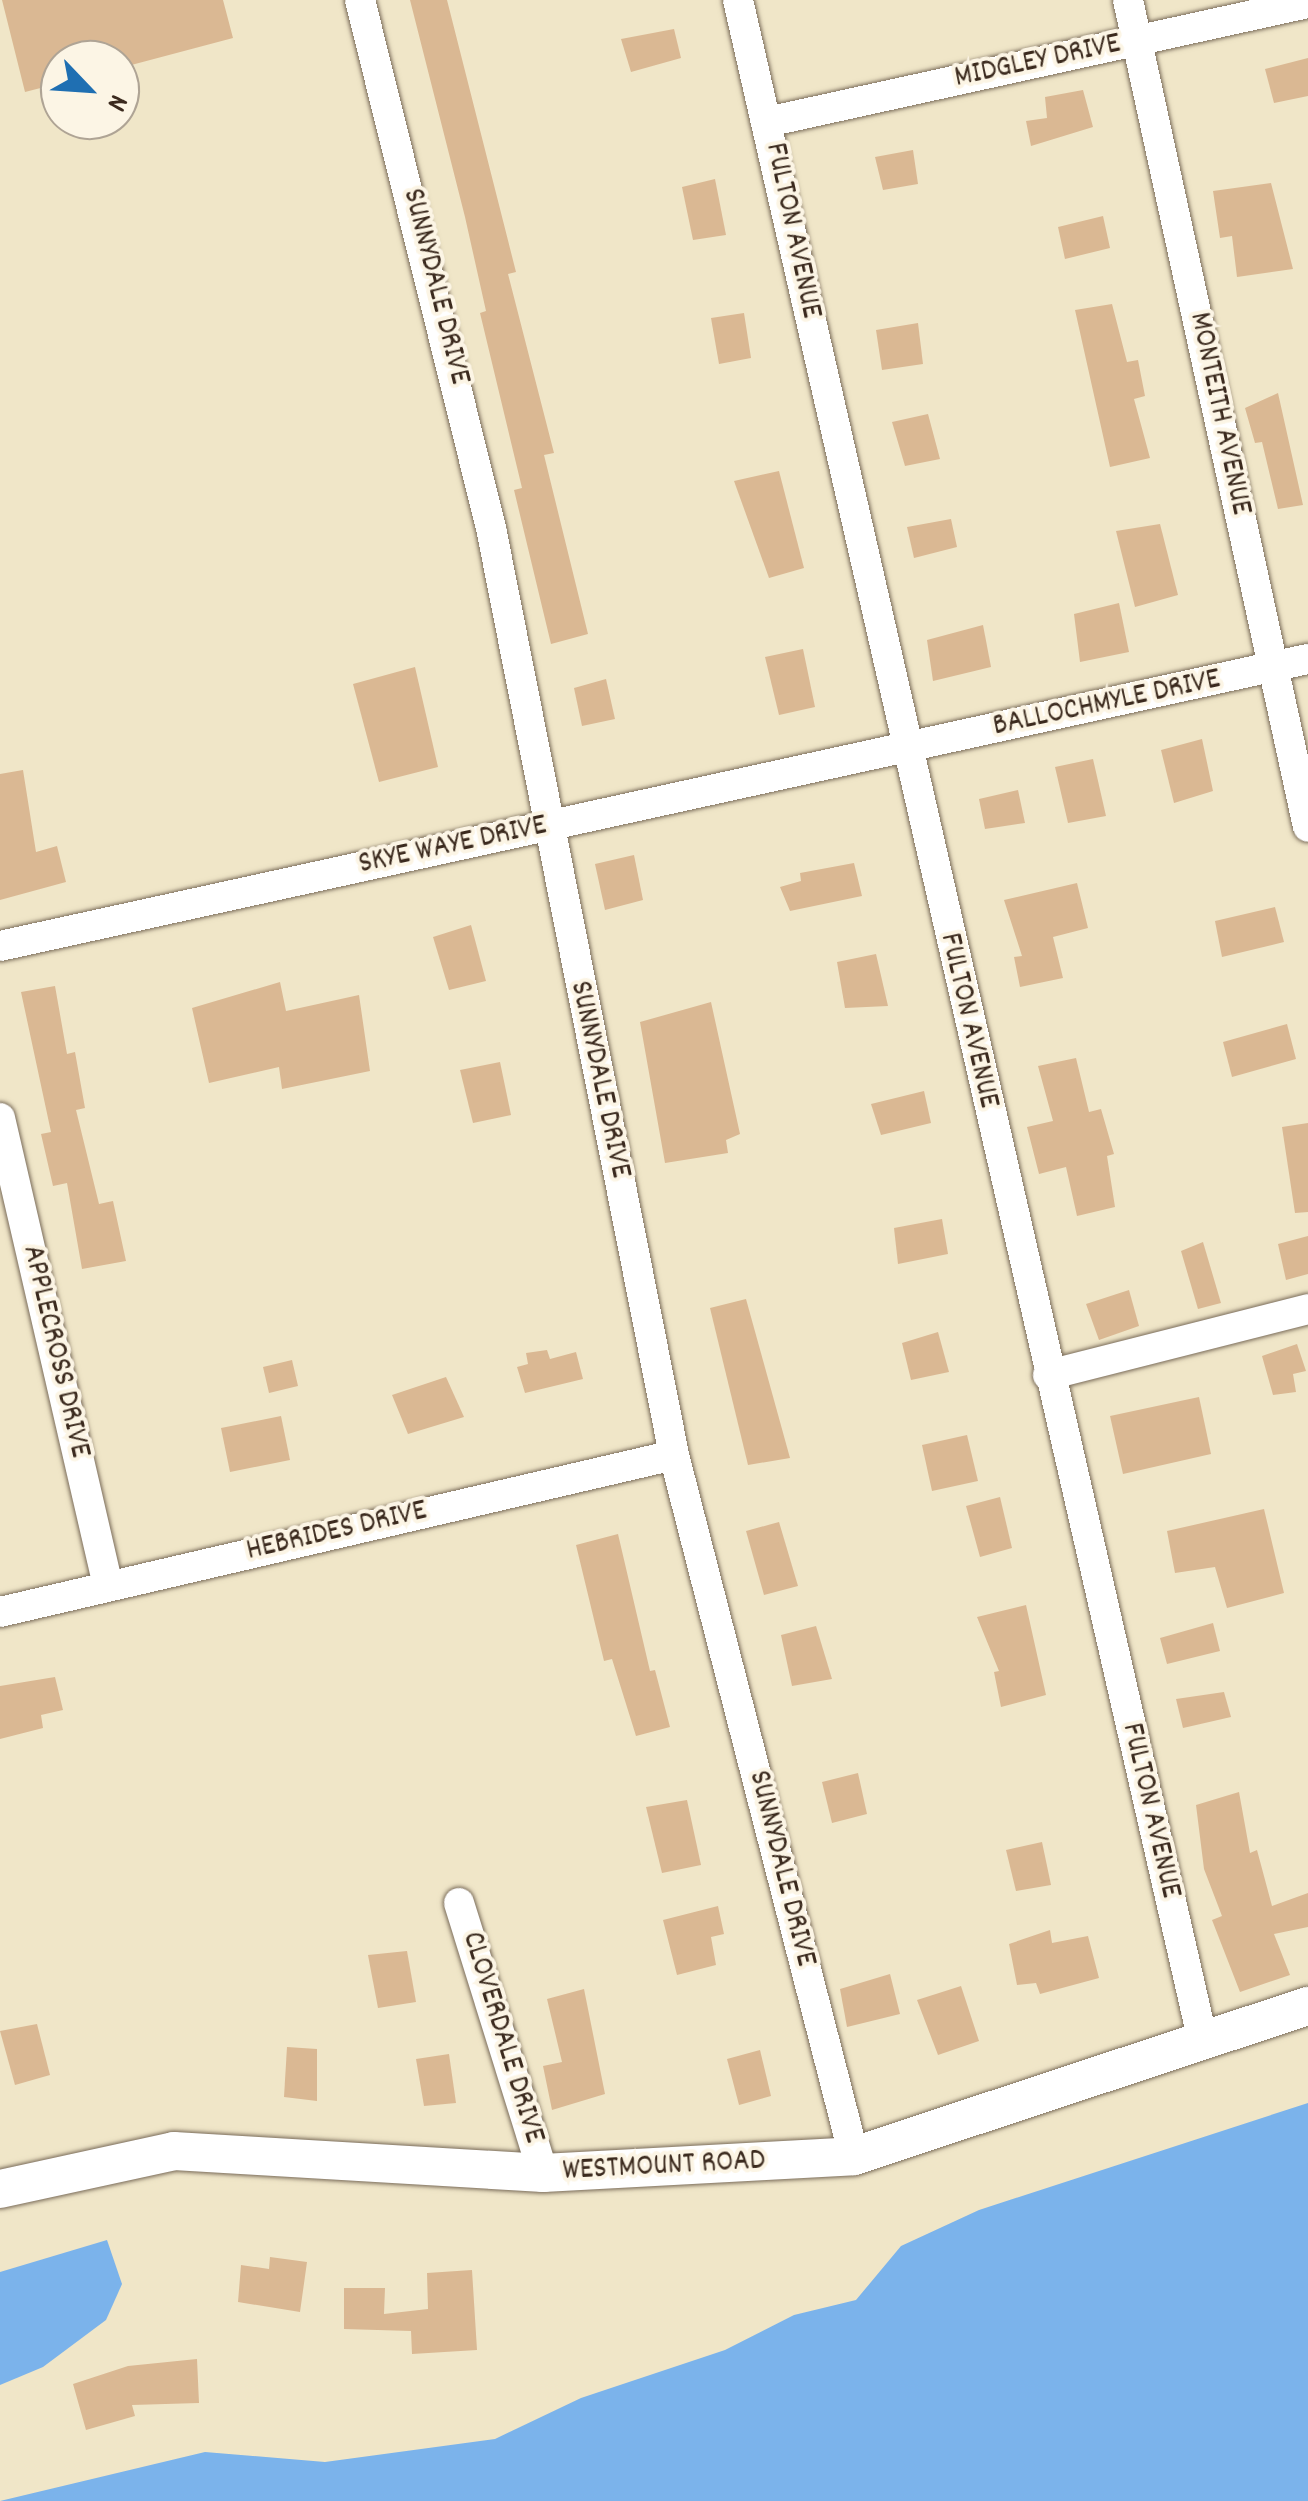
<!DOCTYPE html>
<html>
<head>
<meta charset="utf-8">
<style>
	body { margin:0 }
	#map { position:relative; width:1308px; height:2501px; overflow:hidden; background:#f0e6c8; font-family:Dekko,sans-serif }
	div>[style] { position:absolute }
	.water>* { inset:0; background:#7bb3eb }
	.building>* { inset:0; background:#dab893 }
	.roads { filter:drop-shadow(0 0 2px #7a6c5a) drop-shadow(0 0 2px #7a6c5a) }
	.minor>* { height:30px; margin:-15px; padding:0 15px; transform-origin:15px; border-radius:15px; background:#fff }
	.major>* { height:38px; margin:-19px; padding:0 19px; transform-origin:19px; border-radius:19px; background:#fff }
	span { translate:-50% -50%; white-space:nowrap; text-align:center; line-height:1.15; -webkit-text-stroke:8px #fcf5e5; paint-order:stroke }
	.street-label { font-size:30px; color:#3b2a1e }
	.north { position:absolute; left:40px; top:40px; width:100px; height:100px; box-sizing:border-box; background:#fcf5e5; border:2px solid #afa495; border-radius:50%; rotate:115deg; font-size:28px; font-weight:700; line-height:40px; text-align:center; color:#3b2a1e }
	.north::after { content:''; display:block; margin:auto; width:35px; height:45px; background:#1f6fb2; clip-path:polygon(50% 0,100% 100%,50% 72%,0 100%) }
</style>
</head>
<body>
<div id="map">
	<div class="water">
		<i style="clip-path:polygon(1308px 2103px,1308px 2501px,0 2501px,205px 2452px,325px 2462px,495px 2439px,581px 2398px,725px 2350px,794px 2315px,856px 2300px,901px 2246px,979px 2210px)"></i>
		<i style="clip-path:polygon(107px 2240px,122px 2284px,106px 2320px,43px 2367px,0 2385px,0 2272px)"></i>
	</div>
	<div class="building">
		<i style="clip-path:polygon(2px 0,223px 0,233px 38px,120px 68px,120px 60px,60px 60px,60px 83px,25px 92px)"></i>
		<i style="clip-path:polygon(410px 0,447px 0,516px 272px,508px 274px,554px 453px,544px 455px,588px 634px,551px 644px,514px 490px,522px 488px,480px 313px,486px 311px,465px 217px)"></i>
		<i style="clip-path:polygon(674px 29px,681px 58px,631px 72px,621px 39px)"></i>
		<i style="clip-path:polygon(1308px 58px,1308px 96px,1274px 103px,1265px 69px)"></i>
		<i style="clip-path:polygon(1083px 90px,1093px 127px,1031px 146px,1026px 121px,1047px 118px,1045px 97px)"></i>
		<i style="clip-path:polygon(913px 150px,918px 184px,883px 190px,875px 157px)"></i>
		<i style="clip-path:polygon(715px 179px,726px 235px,693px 240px,682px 187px)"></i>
		<i style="clip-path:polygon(1271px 183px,1293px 269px,1237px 277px,1232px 236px,1220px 238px,1213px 191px)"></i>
		<i style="clip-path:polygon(1103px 216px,1110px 248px,1065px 259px,1058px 227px)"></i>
		<i style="clip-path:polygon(1112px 304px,1127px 362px,1138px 360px,1145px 396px,1134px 399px,1150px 458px,1110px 467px,1075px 310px)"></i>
		<i style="clip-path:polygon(744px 313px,751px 358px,719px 364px,711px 318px)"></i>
		<i style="clip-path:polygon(918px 323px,923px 364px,882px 370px,876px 330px)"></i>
		<i style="clip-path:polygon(1278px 393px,1303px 505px,1278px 509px,1262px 442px,1255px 443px,1245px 408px)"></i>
		<i style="clip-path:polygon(928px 414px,940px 459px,905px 466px,892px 422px)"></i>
		<i style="clip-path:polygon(779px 471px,804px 568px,769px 578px,734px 481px)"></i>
		<i style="clip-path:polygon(951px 519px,957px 547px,914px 558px,907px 527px)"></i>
		<i style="clip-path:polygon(1160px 524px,1178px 595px,1135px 607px,1116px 531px)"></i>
		<i style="clip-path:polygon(1119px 603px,1129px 652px,1080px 662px,1074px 614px)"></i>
		<i style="clip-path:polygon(983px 625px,991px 667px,933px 681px,927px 640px)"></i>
		<i style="clip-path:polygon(803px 649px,815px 707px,779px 715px,765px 657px)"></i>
		<i style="clip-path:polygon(415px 667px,438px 767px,379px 782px,353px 684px)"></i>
		<i style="clip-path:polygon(606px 679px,615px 719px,582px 726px,574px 688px)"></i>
		<i style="clip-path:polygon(1202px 739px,1213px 791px,1174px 803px,1161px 750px)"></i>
		<i style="clip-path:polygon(1093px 759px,1106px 816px,1068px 823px,1055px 767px)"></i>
		<i style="clip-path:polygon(23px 770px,36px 852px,57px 846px,66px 882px,0 900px,0 774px)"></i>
		<i style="clip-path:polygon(1018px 790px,1025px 823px,985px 829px,979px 799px)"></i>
		<i style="clip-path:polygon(634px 855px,643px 900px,605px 910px,595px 864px)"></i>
		<i style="clip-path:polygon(854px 863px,862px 896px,790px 911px,780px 887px,801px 881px,800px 873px)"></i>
		<i style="clip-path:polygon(1077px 883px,1088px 928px,1053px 937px,1063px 978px,1020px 987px,1014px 957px,1022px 956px,1004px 900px)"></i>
		<i style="clip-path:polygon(1275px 907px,1284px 942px,1222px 957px,1215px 921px)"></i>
		<i style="clip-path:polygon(471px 925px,486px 981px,449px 990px,433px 937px)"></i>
		<i style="clip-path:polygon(876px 954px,888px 1006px,845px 1008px,837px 962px)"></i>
		<i style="clip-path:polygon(280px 982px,286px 1011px,359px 995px,370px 1071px,282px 1089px,279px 1067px,209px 1083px,192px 1008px)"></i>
		<i style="clip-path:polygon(55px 986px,67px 1054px,75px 1052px,85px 1108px,76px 1110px,99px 1204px,113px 1201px,126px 1261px,82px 1269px,67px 1183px,53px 1186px,41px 1134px,51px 1132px,21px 992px)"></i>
		<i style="clip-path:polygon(711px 1002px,740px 1134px,726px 1140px,728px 1153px,665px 1163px,640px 1022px)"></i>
		<i style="clip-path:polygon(1287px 1024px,1296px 1059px,1232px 1077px,1223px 1042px)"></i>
		<i style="clip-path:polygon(1076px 1058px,1089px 1112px,1101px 1109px,1114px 1154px,1107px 1156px,1115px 1207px,1077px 1216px,1066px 1167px,1039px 1174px,1027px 1127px,1053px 1121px,1038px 1066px)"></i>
		<i style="clip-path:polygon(500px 1062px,511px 1115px,473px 1123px,460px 1070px)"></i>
		<i style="clip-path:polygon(924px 1091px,931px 1123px,881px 1135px,871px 1104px)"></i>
		<i style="clip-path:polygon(1308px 1123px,1308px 1212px,1295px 1213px,1282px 1127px)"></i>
		<i style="clip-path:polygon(942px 1219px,948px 1254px,898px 1264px,894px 1228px)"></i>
		<i style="clip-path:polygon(1308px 1236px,1308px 1274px,1286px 1280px,1278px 1244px)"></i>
		<i style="clip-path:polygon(1203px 1242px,1221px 1303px,1198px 1309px,1181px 1251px)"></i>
		<i style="clip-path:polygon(1129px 1290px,1139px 1326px,1099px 1340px,1086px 1304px)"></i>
		<i style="clip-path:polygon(746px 1299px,790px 1458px,748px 1465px,710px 1308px)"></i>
		<i style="clip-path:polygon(938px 1332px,949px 1372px,911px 1380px,902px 1343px)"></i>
		<i style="clip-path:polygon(1297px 1344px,1306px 1371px,1293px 1374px,1296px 1392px,1273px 1395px,1262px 1356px)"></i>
		<i style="clip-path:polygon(547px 1350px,550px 1359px,576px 1352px,583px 1379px,525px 1393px,517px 1367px,528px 1364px,526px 1353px)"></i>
		<i style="clip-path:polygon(292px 1360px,298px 1386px,269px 1393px,263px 1367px)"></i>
		<i style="clip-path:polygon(446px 1377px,464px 1417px,408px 1434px,392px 1395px)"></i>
		<i style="clip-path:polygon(1199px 1397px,1211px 1454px,1123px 1474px,1110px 1416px)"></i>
		<i style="clip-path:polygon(281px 1416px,290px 1460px,230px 1472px,221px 1428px)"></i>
		<i style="clip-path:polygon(967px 1435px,978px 1481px,932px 1491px,922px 1445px)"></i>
		<i style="clip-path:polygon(1000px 1497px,1012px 1548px,980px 1557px,966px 1506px)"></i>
		<i style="clip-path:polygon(1264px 1509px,1284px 1593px,1227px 1608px,1215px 1567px,1175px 1573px,1167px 1531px)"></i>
		<i style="clip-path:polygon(779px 1522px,798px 1586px,764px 1595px,746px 1531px)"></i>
		<i style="clip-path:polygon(618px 1534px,650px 1671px,655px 1670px,670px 1727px,636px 1736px,612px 1659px,604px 1661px,576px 1545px)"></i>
		<i style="clip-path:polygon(1026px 1605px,1046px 1695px,1001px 1707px,994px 1672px,999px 1671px,977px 1617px)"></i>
		<i style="clip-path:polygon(1213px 1623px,1220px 1651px,1167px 1664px,1160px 1638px)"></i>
		<i style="clip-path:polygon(816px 1626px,832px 1679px,792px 1686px,781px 1635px)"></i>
		<i style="clip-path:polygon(55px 1677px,63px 1710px,41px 1715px,43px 1728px,0 1739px,0 1686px)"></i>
		<i style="clip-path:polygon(1224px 1692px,1231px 1717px,1183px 1728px,1176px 1699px)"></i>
		<i style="clip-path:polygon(858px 1773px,867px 1814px,832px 1823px,822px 1782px)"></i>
		<i style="clip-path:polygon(1239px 1792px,1250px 1853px,1257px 1850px,1272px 1906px,1308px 1893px,1308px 1927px,1274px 1934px,1290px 1975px,1240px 1992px,1212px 1920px,1222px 1916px,1204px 1869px,1196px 1805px)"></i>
		<i style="clip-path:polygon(687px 1800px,701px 1865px,662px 1873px,646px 1807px)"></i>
		<i style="clip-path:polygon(1042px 1842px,1051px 1885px,1016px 1891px,1006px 1850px)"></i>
		<i style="clip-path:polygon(718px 1906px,724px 1934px,711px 1937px,716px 1965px,677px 1975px,663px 1920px)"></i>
		<i style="clip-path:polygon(1050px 1930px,1052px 1943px,1088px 1936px,1099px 1978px,1040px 1994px,1036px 1983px,1017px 1985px,1009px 1944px)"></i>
		<i style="clip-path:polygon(407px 1951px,416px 2002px,378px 2008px,368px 1955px)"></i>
		<i style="clip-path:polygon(890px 1974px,900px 2014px,847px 2027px,840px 1989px)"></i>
		<i style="clip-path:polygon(961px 1986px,979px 2041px,938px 2055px,917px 2000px)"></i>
		<i style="clip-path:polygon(584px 1989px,605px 2094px,552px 2110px,543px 2066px,562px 2062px,547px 1999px)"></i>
		<i style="clip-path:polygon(37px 2024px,50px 2075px,15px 2085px,0 2031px)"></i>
		<i style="clip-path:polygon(287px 2047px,317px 2049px,317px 2101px,284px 2097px)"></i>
		<i style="clip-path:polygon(760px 2050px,771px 2096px,739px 2105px,727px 2059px)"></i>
		<i style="clip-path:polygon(449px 2054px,456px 2103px,424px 2106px,416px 2059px)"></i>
		<i style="clip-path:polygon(270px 2257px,307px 2262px,300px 2312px,238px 2302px,241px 2265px,269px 2269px)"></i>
		<i style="clip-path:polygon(472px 2270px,477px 2350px,412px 2354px,411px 2331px,344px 2329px,344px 2288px,385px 2288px,384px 2314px,428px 2309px,427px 2273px)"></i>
		<i style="clip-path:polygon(197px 2359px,199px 2403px,132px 2405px,135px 2416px,86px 2430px,73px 2384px,128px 2366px)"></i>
	</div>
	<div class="roads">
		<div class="minor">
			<i style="left:360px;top:0;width:544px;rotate:76.07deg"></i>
			<i style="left:491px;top:528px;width:945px;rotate:78.83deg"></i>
			<i style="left:674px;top:1455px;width:724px;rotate:75.6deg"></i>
			<i style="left:738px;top:0;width:2093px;rotate:77.17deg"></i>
			<i style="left:1128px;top:0;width:846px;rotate:77.72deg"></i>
			<i style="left:767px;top:122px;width:554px;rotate:-12.41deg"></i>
			<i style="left:0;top:946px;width:1339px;rotate:-12.38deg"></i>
			<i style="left:0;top:1118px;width:480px;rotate:77deg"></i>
			<i style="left:1048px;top:1375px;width:268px;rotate:-14.2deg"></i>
			<i style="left:0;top:1612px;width:692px;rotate:-13.11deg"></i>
			<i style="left:459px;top:1903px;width:283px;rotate:72.7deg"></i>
		</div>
		<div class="major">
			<i style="left:0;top:2189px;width:178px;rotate:-12.3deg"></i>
			<i style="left:174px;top:2151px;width:370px;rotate:3.4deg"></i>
			<i style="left:543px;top:2173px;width:311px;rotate:-3.1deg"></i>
			<i style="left:854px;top:2156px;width:478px;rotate:-18.3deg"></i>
		</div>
	</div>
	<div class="street-label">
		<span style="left:1038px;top:63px;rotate:-12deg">MIDGLEY DRIVE</span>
		<span style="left:791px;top:231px;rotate:78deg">FULTON AVENUE</span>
		<span style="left:434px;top:287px;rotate:76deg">SUNNYDALE DRIVE</span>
		<span style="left:1218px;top:414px;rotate:78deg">MONTEITH AVENUE</span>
		<span style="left:1107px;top:705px;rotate:-12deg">BALLOCHMYLE DRIVE</span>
		<span style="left:453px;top:847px;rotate:-12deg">SKYE WAYE DRIVE</span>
		<span style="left:967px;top:1021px;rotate:77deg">FULTON AVENUE</span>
		<span style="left:598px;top:1080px;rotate:78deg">SUNNYDALE DRIVE</span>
		<span style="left:54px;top:1352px;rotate:77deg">APPLECROSS DRIVE</span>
		<span style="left:337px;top:1533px;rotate:-13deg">HEBRIDES DRIVE</span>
		<span style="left:1149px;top:1811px;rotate:77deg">FULTON AVENUE</span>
		<span style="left:780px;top:1869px;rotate:76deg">SUNNYDALE DRIVE</span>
		<span style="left:501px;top:2038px;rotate:73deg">CLOVERDALE DRIVE</span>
		<span style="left:664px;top:2168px;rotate:-3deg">WESTMOUNT ROAD</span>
	</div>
	<div class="north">N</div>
</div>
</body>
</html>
